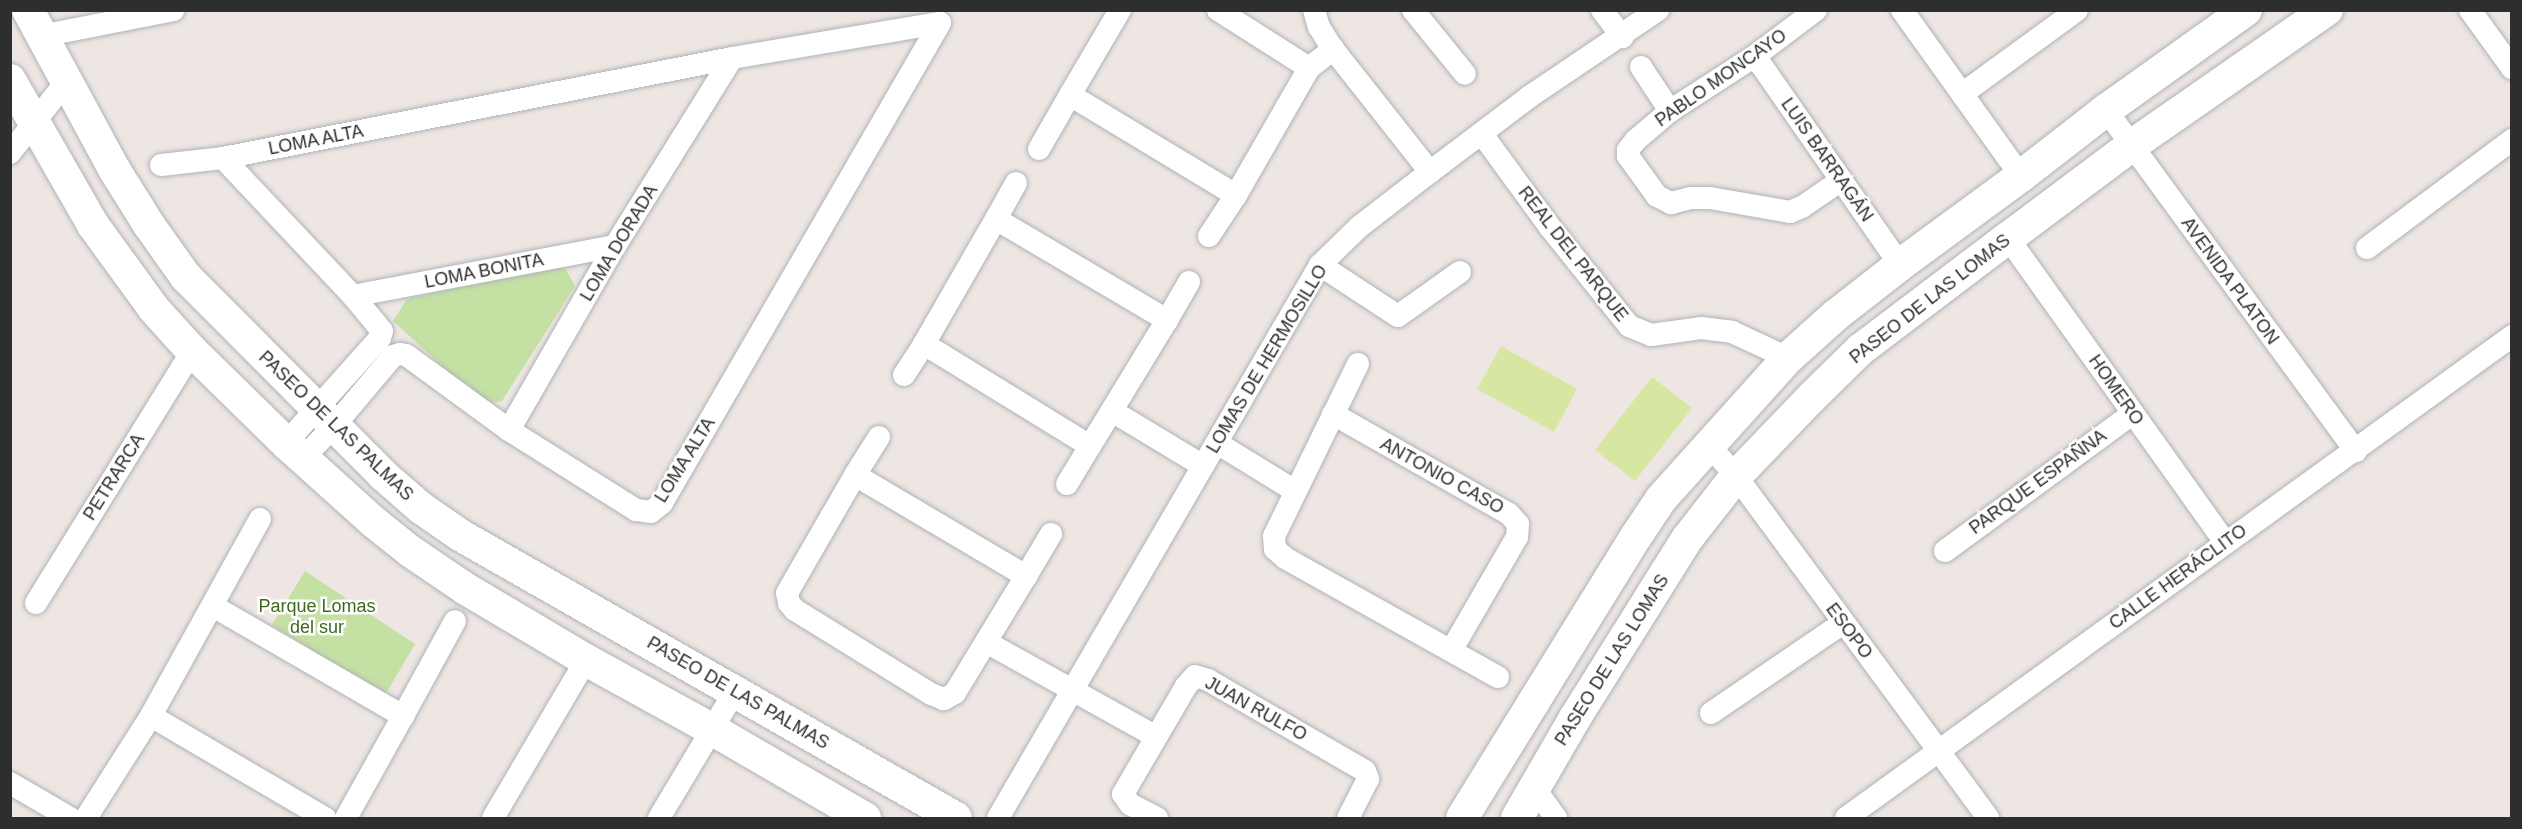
<!DOCTYPE html>
<html>
<head>
<meta charset="utf-8">
<style>
	body { margin:0 }
	#map { position:relative; width:2522px; height:829px; overflow:hidden; background:#eee6e2; font-family:Helvetica,sans-serif }
	div>[style] { position:absolute }
	.green>* { inset:0; background:#c4e0a3 }
	.pitch>* { inset:0; background:#d7e6a0 }
	.roads { filter:drop-shadow(0 0 2px #aeb3b9) drop-shadow(0 0 2px #aeb3b9) }
	.street>* { height:22px; margin:-11px; padding:0 11px; transform-origin:11px; border-radius:11px; background:#fff }
	.secondary>* { height:32px; margin:-16px; padding:0 16px; transform-origin:16px; border-radius:16px; background:#fff }
	span { translate:-50% -50%; white-space:nowrap; text-align:center; line-height:1.15; -webkit-text-stroke:5px #fff; paint-order:stroke }
	.street-label { font-size:18px; color:#2e2e2e }
	.park-label { font-size:18px; color:#3f6821 }
	.frame { position:absolute; inset:0; border:12px solid #2e2e2e; pointer-events:none }
</style>
</head>
<body>
<div id="map">
	<div class="green">
		<i style="clip-path:polygon(563px 264px,575px 286px,502px 401px,484px 404px,393px 321px,407px 299px)"></i>
		<i style="clip-path:polygon(305px 571px,415px 644px,384px 697px,272px 625px)"></i>
	</div>
	<div class="pitch">
		<i style="clip-path:polygon(1501px 346px,1577px 389px,1554px 432px,1477px 389px)"></i>
		<i style="clip-path:polygon(1652px 377px,1692px 408px,1635px 481px,1595px 450px)"></i>
	</div>
	<div class="roads">
		<div class="street">
			<i style="left:1120px;top:10px;width:99px;rotate:120.5deg"></i>
			<i style="left:1070px;top:95px;width:194px;rotate:31.1deg"></i>
			<i style="left:1236px;top:195px;width:146px;rotate:-60.1deg"></i>
			<i style="left:1309px;top:68px;width:31px;rotate:-38deg"></i>
			<i style="left:1218px;top:10px;width:108px;rotate:32.5deg"></i>
			<i style="left:1314px;top:10px;width:18px;rotate:74deg"></i>
			<i style="left:1319px;top:27px;width:26px;rotate:58deg"></i>
			<i style="left:1333px;top:49px;width:157px;rotate:51.7deg"></i>
			<i style="left:1413px;top:10px;width:82px;rotate:50.9deg"></i>
			<i style="left:1602px;top:10px;width:34px;rotate:53deg"></i>
			<i style="left:1816px;top:10px;width:76px;rotate:143deg"></i>
			<i style="left:1755px;top:56px;width:101px;rotate:147.1deg"></i>
			<i style="left:1670px;top:111px;width:45px;rotate:139.5deg"></i>
			<i style="left:1636px;top:140px;width:13px;rotate:129deg"></i>
			<i style="left:1628px;top:150px;width:6px;rotate:90deg"></i>
			<i style="left:1628px;top:156px;width:49px;rotate:54.1deg"></i>
			<i style="left:1657px;top:196px;width:16px;rotate:27deg"></i>
			<i style="left:1671px;top:203px;width:21px;rotate:-14deg"></i>
			<i style="left:1691px;top:198px;width:19px"></i>
			<i style="left:1710px;top:198px;width:81px;rotate:9.9deg"></i>
			<i style="left:1790px;top:212px;width:13px;rotate:-23deg"></i>
			<i style="left:1802px;top:207px;width:46px;rotate:-34.4deg"></i>
			<i style="left:1902px;top:10px;width:204px;rotate:54.4deg"></i>
			<i style="left:2470px;top:10px;width:72px;rotate:54.1deg"></i>
			<i style="left:41px;top:36px;width:135px;rotate:-11.1deg"></i>
			<i style="left:1755px;top:56px;width:254px;rotate:55.2deg"></i>
			<i style="left:1641px;top:67px;width:53px;rotate:56.6deg"></i>
			<i style="left:1962px;top:94px;width:142px;rotate:-36.1deg"></i>
			<i style="left:2106px;top:110px;width:423px;rotate:53.8deg"></i>
			<i style="left:1482px;top:134px;width:114px;rotate:53.9deg"></i>
			<i style="left:1549px;top:226px;width:128px;rotate:51.3deg"></i>
			<i style="left:1629px;top:326px;width:24px;rotate:22deg"></i>
			<i style="left:1651px;top:335px;width:50px;rotate:-8deg"></i>
			<i style="left:1701px;top:328px;width:31px;rotate:7deg"></i>
			<i style="left:1732px;top:332px;width:62px;rotate:24.9deg"></i>
			<i style="left:1039px;top:149px;width:62px;rotate:-60.1deg"></i>
			<i style="left:10px;top:153px;width:90px;rotate:-51.7deg"></i>
			<i style="left:161px;top:165px;width:62px;rotate:-6.4deg"></i>
			<i style="left:996px;top:219px;width:199px;rotate:30.6deg"></i>
			<i style="left:1167px;top:320px;width:148px;rotate:121.4deg"></i>
			<i style="left:1090px;top:446px;width:195px;rotate:-148.4deg"></i>
			<i style="left:924px;top:344px;width:144px;rotate:-60.1deg"></i>
			<i style="left:996px;top:219px;width:41px;rotate:-60.9deg"></i>
			<i style="left:1209px;top:236px;width:49px;rotate:-56.6deg"></i>
			<i style="left:2008px;top:238px;width:374px;rotate:54.5deg"></i>
			<i style="left:2367px;top:248px;width:181px;rotate:-36.7deg"></i>
			<i style="left:1320px;top:265px;width:93px;rotate:33.2deg"></i>
			<i style="left:1398px;top:316px;width:76px;rotate:-35.4deg"></i>
			<i style="left:353px;top:296px;width:267px;rotate:-10.8deg"></i>
			<i style="left:1167px;top:320px;width:44px;rotate:-59.9deg"></i>
			<i style="left:1358px;top:364px;width:191px;rotate:116deg"></i>
			<i style="left:1274px;top:536px;width:13px;rotate:86deg"></i>
			<i style="left:1275px;top:549px;width:13px;rotate:42deg"></i>
			<i style="left:1285px;top:558px;width:244px;rotate:29.2deg"></i>
			<i style="left:904px;top:375px;width:37px;rotate:-57deg"></i>
			<i style="left:1112px;top:411px;width:106px;rotate:31.1deg"></i>
			<i style="left:1333px;top:414px;width:202px;rotate:29.6deg"></i>
			<i style="left:1509px;top:514px;width:13px;rotate:48deg"></i>
			<i style="left:1518px;top:524px;width:13px;rotate:94deg"></i>
			<i style="left:1517px;top:537px;width:129px;rotate:120.1deg"></i>
			<i style="left:509px;top:430px;width:212px;rotate:-60.1deg"></i>
			<i style="left:615px;top:246px;width:221px;rotate:-58.1deg"></i>
			<i style="left:286px;top:443px;width:141px;rotate:-48.2deg"></i>
			<i style="left:380px;top:338px;width:7px;rotate:-74deg"></i>
			<i style="left:382px;top:331px;width:45px;rotate:-129.6deg"></i>
			<i style="left:353px;top:296px;width:190px;rotate:-133.3deg"></i>
			<i style="left:223px;top:158px;width:519px;rotate:-11.11deg"></i>
			<i style="left:732px;top:58px;width:211px;rotate:-9.6deg"></i>
			<i style="left:940px;top:23px;width:555px;rotate:120.08deg"></i>
			<i style="left:662px;top:503px;width:14px;rotate:141deg"></i>
			<i style="left:651px;top:512px;width:15px;rotate:-172deg"></i>
			<i style="left:636px;top:510px;width:150px;rotate:-147.8deg"></i>
			<i style="left:509px;top:430px;width:127px;rotate:-143.9deg"></i>
			<i style="left:406px;top:355px;width:6px;rotate:-171deg"></i>
			<i style="left:400px;top:354px;width:7px;rotate:164deg"></i>
			<i style="left:393px;top:356px;width:93px;rotate:130.2deg"></i>
			<i style="left:333px;top:427px;width:45px;rotate:134.1deg"></i>
			<i style="left:1217px;top:443px;width:92px;rotate:31.6deg"></i>
			<i style="left:1709px;top:445px;width:41px;rotate:48.9deg"></i>
			<i style="left:1736px;top:476px;width:425px;rotate:53.6deg"></i>
			<i style="left:855px;top:475px;width:199px;rotate:30.6deg"></i>
			<i style="left:1026px;top:576px;width:137px;rotate:121.3deg"></i>
			<i style="left:955px;top:693px;width:13px;rotate:151deg"></i>
			<i style="left:944px;top:699px;width:14px;rotate:-159deg"></i>
			<i style="left:931px;top:694px;width:160px;rotate:-148.3deg"></i>
			<i style="left:795px;top:610px;width:9px;rotate:-131deg"></i>
			<i style="left:789px;top:603px;width:10px;rotate:-101deg"></i>
			<i style="left:787px;top:593px;width:136px;rotate:-60deg"></i>
			<i style="left:855px;top:475px;width:45px;rotate:-57.7deg"></i>
			<i style="left:1067px;top:484px;width:44px;rotate:-58.8deg"></i>
			<i style="left:260px;top:519px;width:225px;rotate:119deg"></i>
			<i style="left:151px;top:716px;width:202px;rotate:30.4deg"></i>
			<i style="left:1945px;top:551px;width:232px;rotate:-36.2deg"></i>
			<i style="left:1026px;top:576px;width:49px;rotate:-59.2deg"></i>
			<i style="left:36px;top:603px;width:296px;rotate:-58.2deg"></i>
			<i style="left:213px;top:606px;width:220px;rotate:30.1deg"></i>
			<i style="left:403px;top:716px;width:117px;rotate:119.2deg"></i>
			<i style="left:986px;top:642px;width:193px;rotate:29.1deg"></i>
			<i style="left:1711px;top:713px;width:160px;rotate:-34.3deg"></i>
			<i style="left:403px;top:716px;width:108px;rotate:-61.3deg"></i>
			<i style="left:10px;top:783px;width:69px;rotate:30.3deg"></i>
			<i style="left:1535px;top:789px;width:36px;rotate:54deg"></i>
			<i style="left:86px;top:818px;width:121px;rotate:-57.5deg"></i>
			<i style="left:493px;top:818px;width:183px;rotate:-59.5deg"></i>
			<i style="left:659px;top:818px;width:148px;rotate:-59.1deg"></i>
			<i style="left:998px;top:818px;width:640px;rotate:-59.79deg"></i>
			<i style="left:1320px;top:265px;width:54px;rotate:-44.3deg"></i>
			<i style="left:1359px;top:227px;width:90px;rotate:-37.8deg"></i>
			<i style="left:1430px;top:172px;width:124px;rotate:-37.1deg"></i>
			<i style="left:1529px;top:97px;width:156px;rotate:-34deg"></i>
			<i style="left:1157px;top:818px;width:30px;rotate:-153deg"></i>
			<i style="left:1130px;top:804px;width:12px;rotate:-125deg"></i>
			<i style="left:1123px;top:794px;width:125px;rotate:-59.7deg"></i>
			<i style="left:1186px;top:686px;width:13px;rotate:-48deg"></i>
			<i style="left:1195px;top:676px;width:14px;rotate:17deg"></i>
			<i style="left:1208px;top:680px;width:181px;rotate:30.1deg"></i>
			<i style="left:1365px;top:771px;width:9px;rotate:69deg"></i>
			<i style="left:1368px;top:779px;width:44px;rotate:117.1deg"></i>
			<i style="left:1846px;top:818px;width:822px;rotate:-35.89deg"></i>
		</div>
		<div class="secondary">
			<i style="left:28px;top:10px;width:181px;rotate:61.6deg"></i>
			<i style="left:114px;top:169px;width:66px;rotate:58deg"></i>
			<i style="left:149px;top:225px;width:64px;rotate:54.6deg"></i>
			<i style="left:186px;top:277px;width:279px;rotate:45.1deg"></i>
			<i style="left:383px;top:475px;width:50px;rotate:41deg"></i>
			<i style="left:421px;top:508px;width:47px;rotate:34.7deg"></i>
			<i style="left:460px;top:535px;width:571px;rotate:29.71deg"></i>
			<i style="left:10px;top:80px;width:167px;rotate:60.2deg"></i>
			<i style="left:93px;top:225px;width:104px;rotate:54deg"></i>
			<i style="left:154px;top:309px;width:57px;rotate:47.9deg"></i>
			<i style="left:192px;top:351px;width:132px;rotate:44.4deg"></i>
			<i style="left:286px;top:443px;width:120px;rotate:42deg"></i>
			<i style="left:375px;top:523px;width:45px;rotate:38.7deg"></i>
			<i style="left:410px;top:551px;width:68px;rotate:34.2deg"></i>
			<i style="left:466px;top:589px;width:139px;rotate:30.6deg"></i>
			<i style="left:586px;top:660px;width:145px;rotate:28.9deg"></i>
			<i style="left:713px;top:730px;width:176px;rotate:30.1deg"></i>
			<i style="left:1462px;top:818px;width:329px;rotate:-58.3deg"></i>
			<i style="left:1635px;top:538px;width:47px;rotate:-56.3deg"></i>
			<i style="left:1661px;top:499px;width:190px;rotate:-48deg"></i>
			<i style="left:1788px;top:358px;width:64px;rotate:-41.9deg"></i>
			<i style="left:1836px;top:315px;width:81px;rotate:-38deg"></i>
			<i style="left:1900px;top:265px;width:150px;rotate:-36.3deg"></i>
			<i style="left:2021px;top:176px;width:108px;rotate:-37.8deg"></i>
			<i style="left:2106px;top:110px;width:172px;rotate:-35.5deg"></i>
			<i style="left:1517px;top:818px;width:116px;rotate:-59.9deg"></i>
			<i style="left:1575px;top:718px;width:211px;rotate:-58deg"></i>
			<i style="left:1687px;top:539px;width:80px;rotate:-52.1deg"></i>
			<i style="left:1736px;top:476px;width:111px;rotate:-46.1deg"></i>
			<i style="left:1813px;top:396px;width:67px;rotate:-44.4deg"></i>
			<i style="left:1861px;top:349px;width:184px;rotate:-37.1deg"></i>
			<i style="left:2008px;top:238px;width:154px;rotate:-36.8deg"></i>
			<i style="left:2131px;top:146px;width:239px;rotate:-34.8deg"></i>
		</div>
	</div>
	<div class="street-label">
		<span style="left:1721px;top:78px;rotate:-35deg">PABLO MONCAYO</span>
		<span style="left:316px;top:140px;rotate:-11deg">LOMA ALTA</span>
		<span style="left:1827px;top:160px;rotate:55deg">LUIS BARRAGÁN</span>
		<span style="left:619px;top:243px;rotate:-59deg">LOMA DORADA</span>
		<span style="left:1573px;top:254px;rotate:52deg">REAL DEL PARQUE</span>
		<span style="left:484px;top:271px;rotate:-11deg">LOMA BONITA</span>
		<span style="left:2230px;top:281px;rotate:54deg">AVENIDA PLATON</span>
		<span style="left:1930px;top:299px;rotate:-38deg">PASEO DE LAS LOMAS</span>
		<span style="left:1267px;top:359px;rotate:-59deg">LOMAS DE HERMOSILLO</span>
		<span style="left:2116px;top:390px;rotate:55deg">HOMERO</span>
		<span style="left:336px;top:426px;rotate:44deg">PASEO DE LAS PALMAS</span>
		<span style="left:685px;top:460px;rotate:-58deg">LOMA ALTA</span>
		<span style="left:1442px;top:476px;rotate:29deg">ANTONIO CASO</span>
		<span style="left:114px;top:477px;rotate:-58deg">PETRARCA</span>
		<span style="left:2038px;top:482px;rotate:-36deg">PARQUE ESPAÑNA</span>
		<span style="left:2178px;top:577px;rotate:-36deg">CALLE HERÁCLITO</span>
		<span style="left:1849px;top:631px;rotate:53deg">ESOPO</span>
		<span style="left:1612px;top:660px;rotate:-58deg">PASEO DE LAS LOMAS</span>
		<span style="left:738px;top:693px;rotate:30deg">PASEO DE LAS PALMAS</span>
		<span style="left:1256px;top:709px;rotate:29deg">JUAN RULFO</span>
	</div>
	<div class="park-label">
		<span style="left:317px;top:617px">Parque Lomas<br>del sur</span>
	</div>
	<div class="frame"></div>
</div>
</body>
</html>
